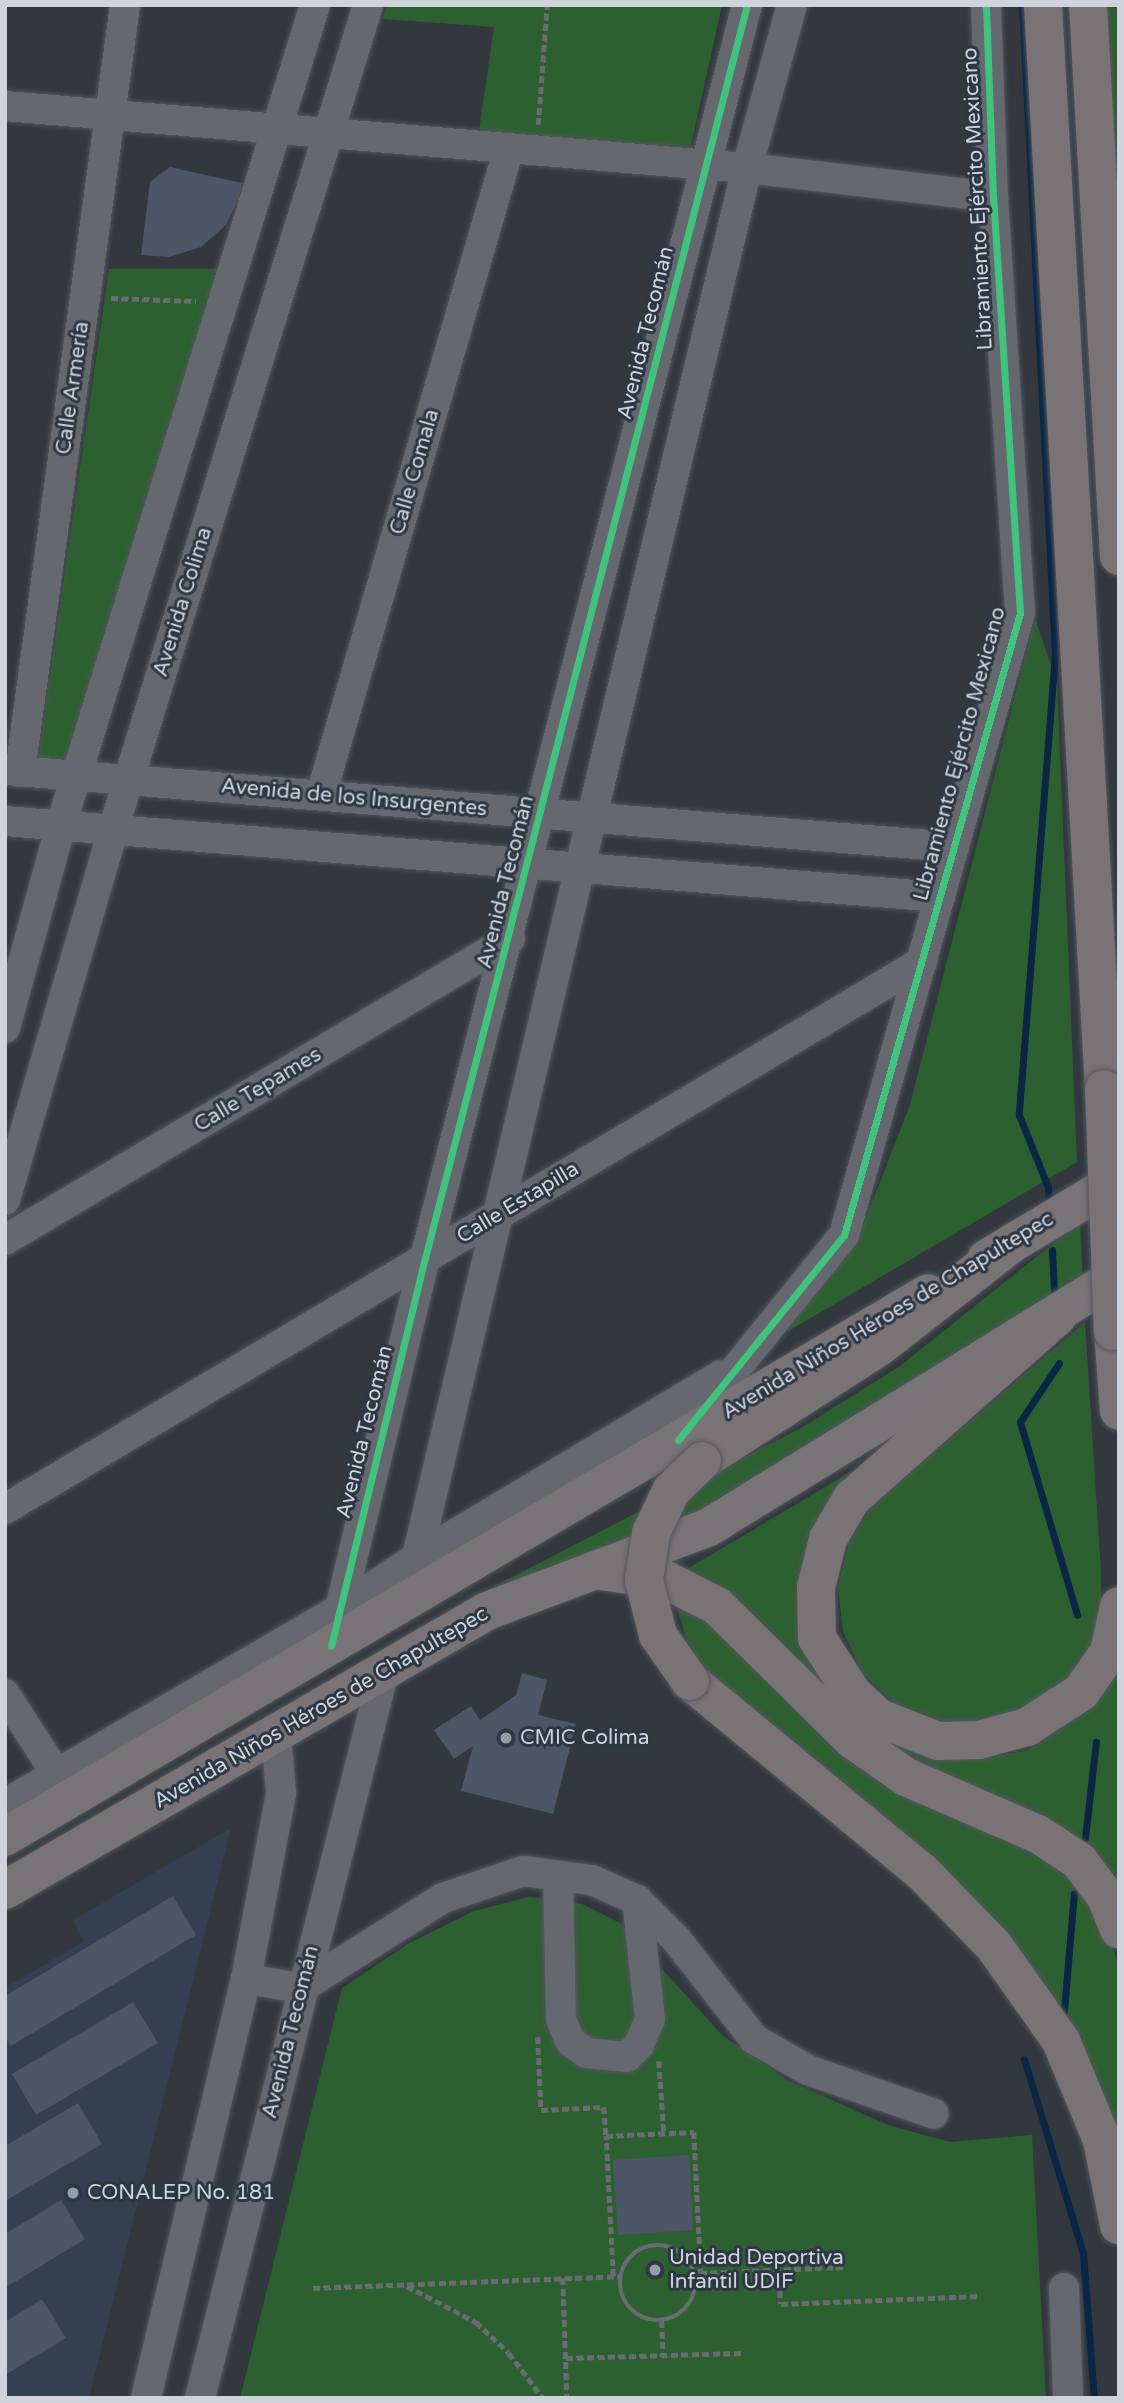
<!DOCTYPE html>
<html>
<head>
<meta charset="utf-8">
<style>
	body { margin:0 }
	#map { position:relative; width:1124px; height:2403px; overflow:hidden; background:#33383f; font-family:"Varela Round",sans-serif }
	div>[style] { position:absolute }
	.built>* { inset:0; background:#343f51 }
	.green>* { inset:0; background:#2d6031 }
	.stream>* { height:7px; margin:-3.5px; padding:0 3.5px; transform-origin:3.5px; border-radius:3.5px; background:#092744 }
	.building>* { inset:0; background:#4c5667 }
	.path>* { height:4.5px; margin-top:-2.25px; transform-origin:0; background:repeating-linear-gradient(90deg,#696c71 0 7px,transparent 0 10.5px) }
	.path>.ring { margin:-2.25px; padding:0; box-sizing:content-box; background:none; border:4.5px solid #696c71; border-radius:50% }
	.roads { filter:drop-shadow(0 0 2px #52565d) drop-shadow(0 0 2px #52565d) }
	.minor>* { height:30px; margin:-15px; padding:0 15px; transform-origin:15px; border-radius:15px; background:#65696f }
	.major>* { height:38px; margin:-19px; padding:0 19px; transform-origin:19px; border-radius:19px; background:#777376 }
	.highway>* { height:38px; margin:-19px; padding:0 19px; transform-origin:19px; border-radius:19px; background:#7a7375 }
	.bridges { filter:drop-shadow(0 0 2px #52565d) drop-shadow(0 0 2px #52565d) }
	.highway-bridge>* { height:38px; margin:-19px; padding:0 19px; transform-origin:19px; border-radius:19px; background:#7a7375 }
	.cycleway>* { height:7px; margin:-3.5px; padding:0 3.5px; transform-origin:3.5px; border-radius:3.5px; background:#40c37c }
	.dots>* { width:19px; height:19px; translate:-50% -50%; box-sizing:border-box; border:4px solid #2e3744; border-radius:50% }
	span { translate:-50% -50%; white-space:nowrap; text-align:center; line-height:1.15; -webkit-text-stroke:6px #2e3744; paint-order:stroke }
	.street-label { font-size:21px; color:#ced3dc }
	.poi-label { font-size:21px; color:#ced3dc }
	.left { translate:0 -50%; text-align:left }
	.frame { position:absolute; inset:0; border:7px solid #ced3dc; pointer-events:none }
</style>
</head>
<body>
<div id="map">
	<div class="built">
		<i style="clip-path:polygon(231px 1828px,89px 2398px,5px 2398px,5px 1988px,84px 1941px,73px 1920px)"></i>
	</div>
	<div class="green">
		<i style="clip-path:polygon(387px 5px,722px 5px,690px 150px,479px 131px,494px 27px,383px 19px)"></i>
		<i style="clip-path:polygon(1102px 5px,1119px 5px,1119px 300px)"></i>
		<i style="clip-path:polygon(109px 269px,221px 269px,71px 768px,37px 765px)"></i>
		<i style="clip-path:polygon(1035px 618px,1057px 683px,1077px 1162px,785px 1333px,859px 1236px,910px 1105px)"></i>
		<i style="clip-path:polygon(1080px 1222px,1083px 1283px,711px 1510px,615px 1551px,485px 1591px,801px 1428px,900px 1366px)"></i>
		<i style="clip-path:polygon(1085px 1322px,1101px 1573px,1101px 1615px,1088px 1655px,1063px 1689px,982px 1727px,936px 1723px,895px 1704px,863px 1673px,843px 1632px,838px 1587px,849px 1543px,873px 1505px)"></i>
		<i style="clip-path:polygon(891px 1448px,861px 1475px,817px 1657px,975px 1759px,1026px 1751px,1051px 1736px,1095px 1703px,1119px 1665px,1119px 1886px,888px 1753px,677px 1575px)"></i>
		<i style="clip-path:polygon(674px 1600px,692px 1605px,850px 1762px,890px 1787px,1057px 1863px,1105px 1920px,1117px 1961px,1119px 2136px,1087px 2059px,713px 1682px,689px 1646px)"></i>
		<i style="clip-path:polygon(529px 1897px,582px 1904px,620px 1923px,722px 2035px,787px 2080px,888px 2125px,950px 2142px,1032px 2135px,1046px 2398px,240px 2398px,342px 1988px,408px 1944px,474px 1911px)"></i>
	</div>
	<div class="stream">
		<i style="left:1022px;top:5px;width:650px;rotate:87.09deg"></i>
		<i style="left:1055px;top:654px;width:462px;rotate:94.5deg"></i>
		<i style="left:1019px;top:1115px;width:78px;rotate:68.1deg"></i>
		<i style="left:1048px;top:1187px;width:13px;rotate:86deg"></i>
		<i style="left:1052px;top:1250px;width:40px;rotate:87.1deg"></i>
		<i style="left:1059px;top:1363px;width:71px;rotate:123.5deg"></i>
		<i style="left:1020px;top:1422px;width:201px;rotate:73.5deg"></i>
		<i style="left:1085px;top:1838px;width:97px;rotate:-83.5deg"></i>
		<i style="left:1064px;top:2011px;width:118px;rotate:-85.2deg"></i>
		<i style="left:1024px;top:2059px;width:203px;rotate:73.1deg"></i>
		<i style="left:1083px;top:2253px;width:145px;rotate:85.7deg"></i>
	</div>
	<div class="building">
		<i style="clip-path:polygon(170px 167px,242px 183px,239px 198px,226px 225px,201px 247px,169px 257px,141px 255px,150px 182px)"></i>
		<i style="clip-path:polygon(522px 1673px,547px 1680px,538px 1715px,576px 1724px,553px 1814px,461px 1791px,473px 1746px,454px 1759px,434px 1730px,471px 1706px,480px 1720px,516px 1695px)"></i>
		<i style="clip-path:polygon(173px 1896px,196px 1935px,11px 2046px,5px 2037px,5px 1996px)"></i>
		<i style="clip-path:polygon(133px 2002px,158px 2043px,36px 2115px,12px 2074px)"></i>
		<i style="clip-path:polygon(78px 2103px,102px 2144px,5px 2201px,5px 2146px)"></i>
		<i style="clip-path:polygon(689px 2155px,693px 2230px,618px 2235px,613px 2160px)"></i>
		<i style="clip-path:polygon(61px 2200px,85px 2239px,5px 2288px,5px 2234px)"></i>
		<i style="clip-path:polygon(42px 2299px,66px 2338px,5px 2375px,5px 2322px)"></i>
	</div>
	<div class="path">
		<i style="left:538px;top:125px;width:120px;rotate:-85.7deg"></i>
		<i style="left:111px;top:298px;width:85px;rotate:2deg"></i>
		<i style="left:538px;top:2037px;width:73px;rotate:87.6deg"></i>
		<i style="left:541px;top:2110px;width:63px;rotate:-2.7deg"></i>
		<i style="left:604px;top:2107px;width:29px;rotate:86deg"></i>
		<i style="left:659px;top:2061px;width:72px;rotate:86deg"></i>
		<i class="ring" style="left:620px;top:2245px;width:71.5px;height:71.5px"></i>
		<i style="left:779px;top:2270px;width:34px;rotate:87deg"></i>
		<i style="left:781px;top:2304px;width:199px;rotate:-2.3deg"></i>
		<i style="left:700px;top:2273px;width:143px;rotate:-2.4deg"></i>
		<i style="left:613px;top:2276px;width:140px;rotate:-92.9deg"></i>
		<i style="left:606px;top:2136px;width:88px;rotate:-2.6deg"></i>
		<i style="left:694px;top:2132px;width:141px;rotate:87.2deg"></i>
		<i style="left:563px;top:2278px;width:120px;rotate:88.1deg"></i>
		<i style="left:407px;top:2286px;width:78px;rotate:27.6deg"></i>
		<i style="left:476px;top:2322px;width:45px;rotate:43.2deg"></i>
		<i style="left:509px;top:2353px;width:56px;rotate:52.9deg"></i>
		<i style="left:313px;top:2288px;width:307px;rotate:-2.2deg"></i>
		<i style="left:662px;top:2321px;width:34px;rotate:88deg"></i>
		<i style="left:566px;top:2358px;width:176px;rotate:-1.6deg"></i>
	</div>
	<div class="roads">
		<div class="minor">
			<i style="left:5px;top:106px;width:745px;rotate:4.78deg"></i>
			<i style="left:747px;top:168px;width:248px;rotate:6.7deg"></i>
			<i style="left:5px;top:770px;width:952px;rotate:4.64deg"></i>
			<i style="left:20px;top:772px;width:774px;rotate:-82.2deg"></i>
			<i style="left:321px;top:795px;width:674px;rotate:-73.8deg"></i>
			<i style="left:5px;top:821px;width:938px;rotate:4.65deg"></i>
			<i style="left:5px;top:1028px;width:211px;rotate:-74.6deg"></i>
			<i style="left:61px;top:825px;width:858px;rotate:-72.79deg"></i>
			<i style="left:5px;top:1200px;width:385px;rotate:-73.7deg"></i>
			<i style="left:113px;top:830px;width:864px;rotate:-72.82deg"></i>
			<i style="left:5px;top:1240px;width:588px;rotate:-30.8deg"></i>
			<i style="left:687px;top:1429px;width:250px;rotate:-51deg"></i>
			<i style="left:844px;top:1235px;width:646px;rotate:-74.2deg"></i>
			<i style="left:1020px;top:613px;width:417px;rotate:-93.7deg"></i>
			<i style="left:993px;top:197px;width:192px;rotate:-92.1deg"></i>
			<i style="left:5px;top:1509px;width:1068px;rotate:-30.82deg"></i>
			<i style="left:413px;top:1597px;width:40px;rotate:-84.3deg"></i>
			<i style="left:417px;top:1557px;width:761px;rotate:-76.71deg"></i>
			<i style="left:592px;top:816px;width:666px;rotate:-76.55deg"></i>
			<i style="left:747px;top:168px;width:169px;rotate:-74.6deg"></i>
			<i style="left:331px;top:1646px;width:399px;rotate:-76.4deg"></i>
			<i style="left:425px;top:1258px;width:1294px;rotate:-75.59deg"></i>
			<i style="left:5px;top:1694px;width:113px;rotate:57.3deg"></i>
			<i style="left:5px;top:1804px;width:388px;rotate:-30.2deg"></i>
			<i style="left:340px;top:1609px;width:93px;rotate:-34deg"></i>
			<i style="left:417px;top:1557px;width:354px;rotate:-30.9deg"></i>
			<i style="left:558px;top:1876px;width:143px;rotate:88.8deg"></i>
			<i style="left:561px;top:2019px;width:24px;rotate:68deg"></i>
			<i style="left:570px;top:2041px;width:20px;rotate:37deg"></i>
			<i style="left:586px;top:2053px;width:41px;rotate:5.6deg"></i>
			<i style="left:627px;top:2057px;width:17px;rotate:-45deg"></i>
			<i style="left:639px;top:2045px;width:28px;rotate:-67deg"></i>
			<i style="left:650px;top:2019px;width:120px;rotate:-96.2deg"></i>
			<i style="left:246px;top:1979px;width:56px;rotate:9.3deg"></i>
			<i style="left:301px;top:1988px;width:168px;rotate:-32.4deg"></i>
			<i style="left:443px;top:1898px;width:84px;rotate:-18.6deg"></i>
			<i style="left:523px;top:1871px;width:70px;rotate:7.4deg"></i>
			<i style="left:592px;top:1880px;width:49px;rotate:24deg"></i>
			<i style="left:637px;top:1900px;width:55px;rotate:45deg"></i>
			<i style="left:676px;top:1939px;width:127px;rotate:52deg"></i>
			<i style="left:754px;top:2039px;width:62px;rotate:29.9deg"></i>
			<i style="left:808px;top:2070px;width:133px;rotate:19.2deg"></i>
			<i style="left:1064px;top:2288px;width:110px;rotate:87.9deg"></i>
			<i style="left:146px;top:2398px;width:431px;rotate:-76.6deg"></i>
			<i style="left:246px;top:1979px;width:189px;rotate:-79.3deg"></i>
			<i style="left:281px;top:1793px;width:60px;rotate:-94.8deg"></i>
			<i style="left:200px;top:2398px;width:754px;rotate:-75.8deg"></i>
		</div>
		<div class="major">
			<i style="left:986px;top:1259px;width:155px;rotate:-31deg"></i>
			<i style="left:5px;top:1837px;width:1071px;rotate:-30.51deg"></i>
			<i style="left:5px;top:1890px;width:557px;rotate:-30.06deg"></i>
			<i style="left:487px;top:1611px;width:237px;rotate:-20.7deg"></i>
			<i style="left:709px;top:1527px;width:481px;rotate:-31.6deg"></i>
		</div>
		<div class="highway">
			<i style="left:1043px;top:5px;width:1086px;rotate:86.78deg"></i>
			<i style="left:1088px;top:5px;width:552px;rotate:86.78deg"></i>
			<i style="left:1058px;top:1316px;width:275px;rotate:138.5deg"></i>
			<i style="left:852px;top:1498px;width:48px;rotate:120.3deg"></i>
			<i style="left:828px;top:1539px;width:50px;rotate:103.8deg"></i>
			<i style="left:816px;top:1588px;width:50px;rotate:88.9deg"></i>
			<i style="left:817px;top:1638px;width:65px;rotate:57.5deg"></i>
			<i style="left:852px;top:1693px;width:37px;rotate:43deg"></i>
			<i style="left:879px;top:1718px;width:63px;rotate:21.3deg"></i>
			<i style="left:938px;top:1741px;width:41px;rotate:-1.4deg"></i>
			<i style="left:979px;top:1740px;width:50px;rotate:-15.2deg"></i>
			<i style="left:1027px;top:1727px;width:64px;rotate:-32.9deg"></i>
			<i style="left:1081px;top:1692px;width:49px;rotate:-55deg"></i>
			<i style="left:1109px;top:1652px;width:47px;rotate:-77.7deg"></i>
			<i style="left:1113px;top:1331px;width:80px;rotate:85.7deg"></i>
			<i style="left:702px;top:1461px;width:211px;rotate:-32.8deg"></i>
			<i style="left:879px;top:1347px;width:171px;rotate:-37.9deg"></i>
			<i style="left:600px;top:1571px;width:67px;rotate:7.8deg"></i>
			<i style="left:666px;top:1580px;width:57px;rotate:27deg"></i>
			<i style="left:717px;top:1606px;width:191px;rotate:44.6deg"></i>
			<i style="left:853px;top:1740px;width:65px;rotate:34.9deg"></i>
			<i style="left:906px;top:1777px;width:144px;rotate:23.4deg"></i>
			<i style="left:1038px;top:1834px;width:49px;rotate:33.4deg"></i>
			<i style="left:1079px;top:1861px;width:45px;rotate:53.1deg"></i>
			<i style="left:1106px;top:1897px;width:35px;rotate:68deg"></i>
			<i style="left:690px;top:1681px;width:301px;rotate:39.5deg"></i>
			<i style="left:922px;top:1872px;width:103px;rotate:45.8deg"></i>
			<i style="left:994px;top:1946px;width:116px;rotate:54.8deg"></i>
			<i style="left:1061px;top:2041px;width:107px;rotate:67.5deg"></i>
			<i style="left:1102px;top:2140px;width:87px;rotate:78.7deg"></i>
		</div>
	</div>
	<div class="bridges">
		<div class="highway-bridge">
			<i style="left:1104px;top:1089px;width:242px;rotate:87.9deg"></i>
			<i style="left:690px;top:1681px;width:56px;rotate:-124.8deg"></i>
			<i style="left:658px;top:1635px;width:57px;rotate:-104.3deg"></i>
			<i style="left:644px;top:1580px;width:48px;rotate:-81.5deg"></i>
			<i style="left:651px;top:1533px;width:47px;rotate:-64.5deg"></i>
			<i style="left:671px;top:1491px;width:43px;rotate:-44.1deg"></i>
		</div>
	</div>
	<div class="cycleway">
		<i style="left:678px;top:1440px;width:264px;rotate:-51deg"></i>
		<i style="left:844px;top:1235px;width:646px;rotate:-74.2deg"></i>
		<i style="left:1020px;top:613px;width:417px;rotate:-93.7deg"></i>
		<i style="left:993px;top:197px;width:192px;rotate:-92.1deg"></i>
		<i style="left:331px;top:1646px;width:399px;rotate:-76.4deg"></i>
		<i style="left:425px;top:1258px;width:1294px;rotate:-75.59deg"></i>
	</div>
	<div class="dots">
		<i style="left:506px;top:1738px;background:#989da5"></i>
		<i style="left:73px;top:2193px;background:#989da5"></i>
		<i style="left:655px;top:2270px;background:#989da5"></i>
	</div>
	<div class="street-label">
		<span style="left:978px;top:199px;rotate:-93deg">Libramiento Ejército Mexicano</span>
		<span style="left:646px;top:333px;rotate:-76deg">Avenida Tecomán</span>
		<span style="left:73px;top:388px;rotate:-82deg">Calle Armería</span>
		<span style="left:415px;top:472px;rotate:-74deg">Calle Comala</span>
		<span style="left:183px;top:602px;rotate:-73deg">Avenida Colima</span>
		<span style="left:960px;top:754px;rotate:-75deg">Libramiento Ejército Mexicano</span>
		<span style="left:354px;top:798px;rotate:5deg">Avenida de los Insurgentes</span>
		<span style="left:506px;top:882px;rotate:-76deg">Avenida Tecomán</span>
		<span style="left:258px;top:1090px;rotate:-31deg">Calle Tepames</span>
		<span style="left:518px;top:1203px;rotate:-31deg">Calle Estapilla</span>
		<span style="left:888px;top:1316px;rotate:-31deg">Avenida Niños Héroes de Chapultepec</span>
		<span style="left:365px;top:1432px;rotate:-76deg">Avenida Tecomán</span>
		<span style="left:321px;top:1708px;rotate:-30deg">Avenida Niños Héroes de Chapultepec</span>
		<span style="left:291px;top:2032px;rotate:-76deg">Avenida Tecomán</span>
	</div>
	<div class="poi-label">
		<span class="left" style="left:520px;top:1738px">CMIC Colima</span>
		<span class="left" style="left:87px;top:2193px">CONALEP No. 181</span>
		<span class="left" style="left:669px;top:2270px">Unidad Deportiva<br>Infantil UDIF</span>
	</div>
	<div class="frame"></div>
</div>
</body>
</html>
